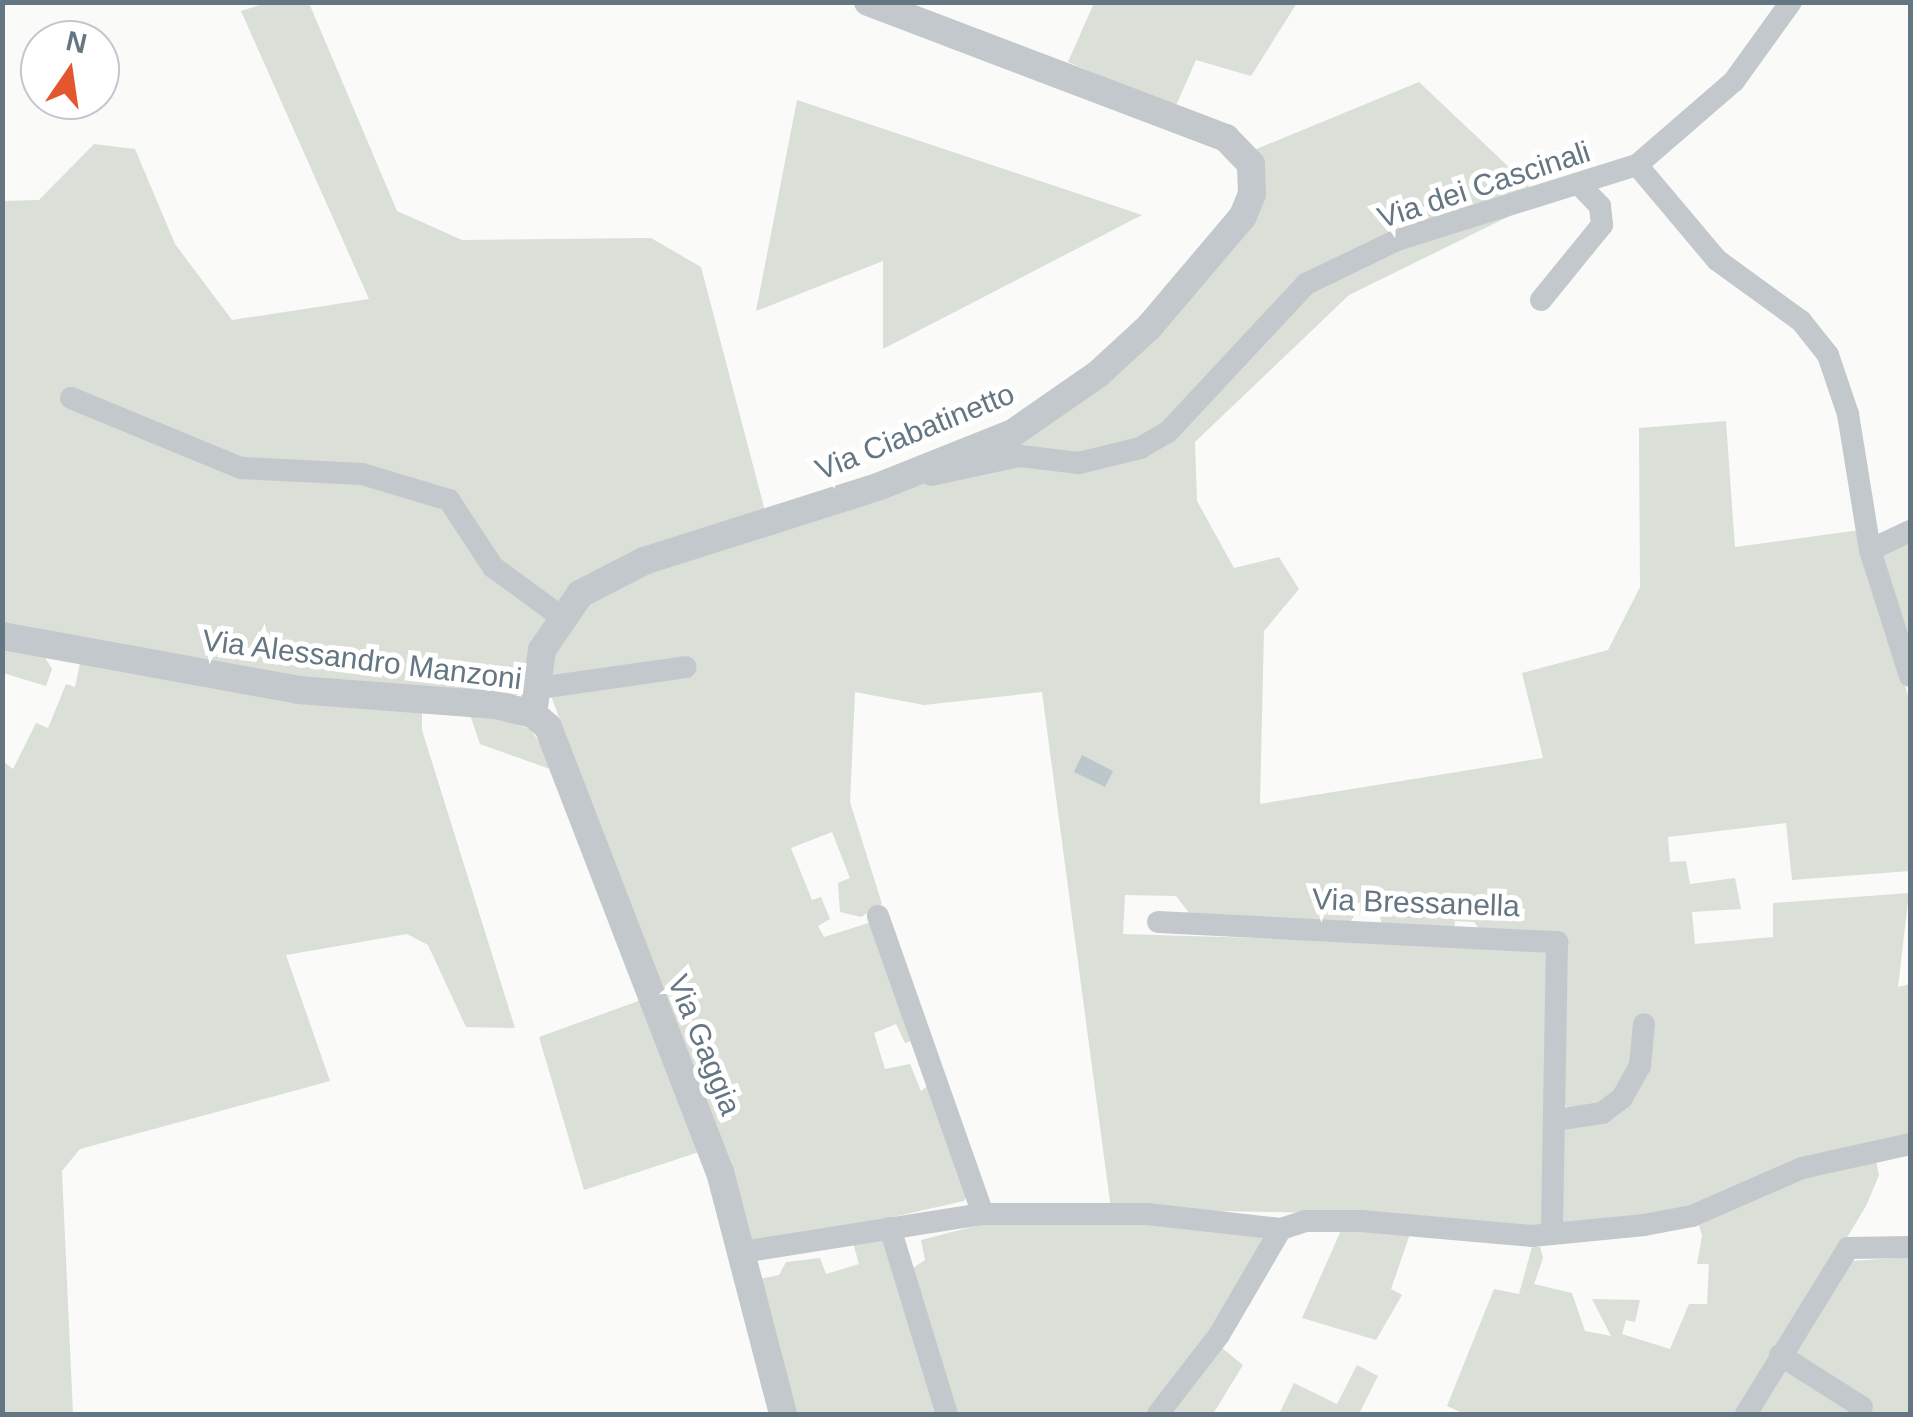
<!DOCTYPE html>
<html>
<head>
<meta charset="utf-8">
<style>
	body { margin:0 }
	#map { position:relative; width:1913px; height:1417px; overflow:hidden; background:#fafaf8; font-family:Helvetica,sans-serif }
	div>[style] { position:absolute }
	.green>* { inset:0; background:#dadfd7 }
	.water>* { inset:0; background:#bbc7cb }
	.minor>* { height:22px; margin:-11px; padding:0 11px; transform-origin:11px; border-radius:11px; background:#c3c8cc }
	.tertiary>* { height:28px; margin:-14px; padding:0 14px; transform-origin:14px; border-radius:14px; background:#c3c8cc }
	span { translate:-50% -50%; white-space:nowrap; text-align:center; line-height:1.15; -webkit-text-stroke:10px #fff; paint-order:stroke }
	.street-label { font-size:30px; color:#657683 }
	.frame { position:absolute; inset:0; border:5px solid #657683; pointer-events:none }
	.north { position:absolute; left:20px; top:20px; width:100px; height:100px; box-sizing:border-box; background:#fff; border:2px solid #c1c8cd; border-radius:50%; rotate:13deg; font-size:28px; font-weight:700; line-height:40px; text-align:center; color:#657683 }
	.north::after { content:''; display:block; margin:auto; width:35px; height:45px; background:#e4572e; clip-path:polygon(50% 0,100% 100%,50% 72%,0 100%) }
</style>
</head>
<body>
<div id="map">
	<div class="green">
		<i style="clip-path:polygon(266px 3px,309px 3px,397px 211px,462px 240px,651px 238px,701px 267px,766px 515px,1012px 426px,1051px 401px,1138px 329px,1190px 270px,1239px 205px,1247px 177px,1237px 157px,1419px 82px,1529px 186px,1524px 209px,1349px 295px,1195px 442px,1197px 501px,1234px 568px,1279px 557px,1299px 589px,1264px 631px,1260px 804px,1543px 758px,1522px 673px,1608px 650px,1640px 587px,1639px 428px,1726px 421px,1735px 547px,1860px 530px,1910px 703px,1910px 871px,1792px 880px,1786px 823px,1668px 837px,1670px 862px,1686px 861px,1690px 884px,1735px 878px,1741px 909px,1692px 912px,1695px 944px,1773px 937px,1773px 903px,1909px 893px,1898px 987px,1910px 984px,1910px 1134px,1796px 1163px,1699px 1204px,1627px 1221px,1567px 1226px,1557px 1218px,1555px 1202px,1562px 1132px,1572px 1123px,1572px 1112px,1560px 1101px,1566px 937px,1482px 933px,1474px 922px,1455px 921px,1454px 931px,1382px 928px,1380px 915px,1355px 915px,1347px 926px,1193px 918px,1176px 896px,1125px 895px,1123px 934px,1553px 947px,1551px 1025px,1541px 1229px,1375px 1214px,1111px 1209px,1042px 692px,924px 705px,855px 692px,850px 802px,882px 904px,861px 917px,840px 912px,838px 883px,850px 878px,832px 832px,791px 848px,812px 900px,821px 897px,830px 919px,818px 926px,824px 937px,875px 921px,918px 1039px,905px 1043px,896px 1024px,874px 1033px,885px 1069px,910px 1064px,921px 1091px,930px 1084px,969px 1192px,964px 1201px,875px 1221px,748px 1241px,731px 1178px,551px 696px,551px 659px,582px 602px,643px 566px,721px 542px,720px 530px,605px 573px,575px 591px,560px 611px,495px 563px,449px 498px,362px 472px,242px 465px,73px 397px,68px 401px,239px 470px,361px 477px,447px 503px,492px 570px,553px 617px,537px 649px,533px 690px,505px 698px,303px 685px,3px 630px,2px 201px,39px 200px,94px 144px,135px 149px,175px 244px,232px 320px,369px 299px,241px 11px)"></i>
		<i style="clip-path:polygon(1094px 3px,1297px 3px,1251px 76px,1196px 60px,1175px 108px,1068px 62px)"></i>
		<i style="clip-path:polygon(797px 100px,1142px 215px,883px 349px,883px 261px,756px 311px)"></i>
		<i style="clip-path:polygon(1910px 539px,1910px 641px,1878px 553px)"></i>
		<i style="clip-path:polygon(3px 647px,44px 656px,52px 669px,46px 686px,3px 673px)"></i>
		<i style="clip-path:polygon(81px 659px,422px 704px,422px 730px,515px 1028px,466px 1027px,428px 945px,407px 934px,286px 955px,330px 1081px,80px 1149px,62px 1171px,73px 1414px,3px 1414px,3px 761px,13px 769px,36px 723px,48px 728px,66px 684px,75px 687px)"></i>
		<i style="clip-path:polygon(468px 709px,530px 729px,561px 773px,480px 744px)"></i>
		<i style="clip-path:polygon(644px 999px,702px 1151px,584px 1190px,539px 1037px)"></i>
		<i style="clip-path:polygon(1875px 1156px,1879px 1175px,1866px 1206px,1740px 1414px,1465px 1414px,1447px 1406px,1494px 1289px,1519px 1294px,1532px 1247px,1540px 1247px,1543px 1258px,1534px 1284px,1572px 1293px,1585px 1331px,1611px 1336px,1592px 1299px,1640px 1300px,1635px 1322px,1626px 1320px,1622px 1334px,1670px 1349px,1689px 1304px,1707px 1304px,1709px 1264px,1697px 1264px,1702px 1236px,1697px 1219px,1747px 1193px)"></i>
		<i style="clip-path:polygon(999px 1220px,1146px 1220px,1267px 1232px,1241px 1285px,1150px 1414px,953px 1414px,910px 1270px,925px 1260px,921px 1240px)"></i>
		<i style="clip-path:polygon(1343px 1226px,1411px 1231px,1391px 1289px,1402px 1295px,1376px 1340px,1302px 1318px)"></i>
		<i style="clip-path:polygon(888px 1236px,941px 1414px,789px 1414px,759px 1279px,779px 1275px,786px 1262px,820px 1258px,826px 1274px,859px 1264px,853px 1243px)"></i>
		<i style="clip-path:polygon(1910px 1257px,1910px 1414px,1750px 1414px,1851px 1261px)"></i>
		<i style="clip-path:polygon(1222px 1348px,1243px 1365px,1213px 1414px,1166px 1414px)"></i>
		<i style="clip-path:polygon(1357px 1365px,1378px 1376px,1359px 1414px,1279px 1414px,1294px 1383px,1337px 1404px)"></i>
	</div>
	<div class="water">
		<i style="clip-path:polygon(1082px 755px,1113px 771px,1105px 787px,1074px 772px)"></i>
	</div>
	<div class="minor">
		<i style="left:1637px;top:165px;width:124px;rotate:49.9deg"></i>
		<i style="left:1717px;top:260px;width:104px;rotate:36deg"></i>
		<i style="left:1801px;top:321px;width:43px;rotate:51.5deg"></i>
		<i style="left:1828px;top:355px;width:62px;rotate:71.3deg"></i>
		<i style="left:1848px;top:414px;width:138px;rotate:80.8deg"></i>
		<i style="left:1870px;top:550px;width:132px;rotate:72.4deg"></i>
		<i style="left:1541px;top:300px;width:97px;rotate:-50.9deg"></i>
		<i style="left:1602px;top:225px;width:19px;rotate:-96deg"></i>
		<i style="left:1600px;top:206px;width:29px;rotate:-134deg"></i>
		<i style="left:71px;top:398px;width:184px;rotate:22.4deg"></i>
		<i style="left:241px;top:468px;width:121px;rotate:2.8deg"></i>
		<i style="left:362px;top:474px;width:91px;rotate:16.6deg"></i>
		<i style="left:449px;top:500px;width:80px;rotate:56.7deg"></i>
		<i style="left:493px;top:567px;width:83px;rotate:36.2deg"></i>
		<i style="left:991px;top:442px;width:32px;rotate:26deg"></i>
		<i style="left:1020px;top:456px;width:59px;rotate:6.8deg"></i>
		<i style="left:1079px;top:463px;width:63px;rotate:-13.8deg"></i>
		<i style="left:1140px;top:448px;width:32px;rotate:-30deg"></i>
		<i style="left:1168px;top:432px;width:202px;rotate:-47deg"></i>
		<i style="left:1306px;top:284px;width:101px;rotate:-25.8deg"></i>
		<i style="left:1397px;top:240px;width:251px;rotate:-17.4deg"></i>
		<i style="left:1637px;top:165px;width:128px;rotate:-40.9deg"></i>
		<i style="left:1734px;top:81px;width:97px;rotate:-54.2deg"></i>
		<i style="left:931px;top:475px;width:91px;rotate:-12.1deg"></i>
		<i style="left:1870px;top:550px;width:44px;rotate:-25.4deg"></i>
		<i style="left:539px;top:688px;width:148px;rotate:-8.1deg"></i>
		<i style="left:878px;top:916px;width:316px;rotate:70.6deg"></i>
		<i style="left:1158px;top:922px;width:400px;rotate:2.9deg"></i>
		<i style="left:1557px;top:942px;width:292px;rotate:91deg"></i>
		<i style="left:1556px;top:1120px;width:47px;rotate:-8.7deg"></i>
		<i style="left:1602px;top:1113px;width:25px;rotate:-37deg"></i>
		<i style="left:1622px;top:1098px;width:37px;rotate:-61deg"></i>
		<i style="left:1640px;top:1066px;width:42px;rotate:-84.6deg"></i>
		<i style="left:890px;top:1228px;width:195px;rotate:73deg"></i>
		<i style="left:742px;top:1252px;width:244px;rotate:-9deg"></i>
		<i style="left:983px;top:1214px;width:164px"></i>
		<i style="left:1147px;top:1214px;width:135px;rotate:6.4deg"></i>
		<i style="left:1780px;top:1355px;width:97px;rotate:32.4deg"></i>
		<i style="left:1158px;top:1414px;width:100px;rotate:-52.3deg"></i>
		<i style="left:1219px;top:1335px;width:123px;rotate:-59.7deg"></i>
		<i style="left:1281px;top:1229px;width:25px;rotate:-18deg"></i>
		<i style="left:1305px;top:1221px;width:56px"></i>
		<i style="left:1361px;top:1221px;width:172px;rotate:5deg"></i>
		<i style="left:1532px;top:1236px;width:113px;rotate:-5.6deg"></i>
		<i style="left:1644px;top:1225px;width:49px;rotate:-10.6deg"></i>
		<i style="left:1692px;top:1216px;width:120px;rotate:-23.6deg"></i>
		<i style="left:1802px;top:1168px;width:111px;rotate:-12.5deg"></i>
		<i style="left:1746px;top:1414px;width:195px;rotate:-58.4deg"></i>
		<i style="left:1848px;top:1248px;width:62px;rotate:-0.9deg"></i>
	</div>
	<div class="tertiary">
		<i style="left:2px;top:636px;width:301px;rotate:10.3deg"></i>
		<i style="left:298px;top:690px;width:199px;rotate:4.3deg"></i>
		<i style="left:496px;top:705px;width:38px;rotate:14deg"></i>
		<i style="left:533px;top:714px;width:20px;rotate:41deg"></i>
		<i style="left:548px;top:727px;width:477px;rotate:68.9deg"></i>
		<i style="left:720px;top:1172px;width:250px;rotate:75.4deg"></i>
		<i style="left:533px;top:714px;width:65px;rotate:-82deg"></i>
		<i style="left:542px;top:650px;width:68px;rotate:-55.8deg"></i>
		<i style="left:580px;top:594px;width:72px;rotate:-27.3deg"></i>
		<i style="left:644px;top:561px;width:248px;rotate:-17.6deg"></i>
		<i style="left:880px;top:486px;width:143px;rotate:-21.7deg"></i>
		<i style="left:1013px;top:433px;width:103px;rotate:-34.8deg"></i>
		<i style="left:1098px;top:374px;width:69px;rotate:-42.7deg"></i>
		<i style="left:1149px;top:327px;width:145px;rotate:-49.7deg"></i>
		<i style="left:1243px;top:216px;width:24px;rotate:-68deg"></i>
		<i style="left:1252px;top:194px;width:30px;rotate:-92deg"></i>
		<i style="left:1251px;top:164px;width:36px;rotate:-134deg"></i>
		<i style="left:1226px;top:138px;width:383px;rotate:-159.2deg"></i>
	</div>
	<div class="street-label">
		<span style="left:1484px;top:185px;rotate:-18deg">Via dei Cascinali</span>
		<span style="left:915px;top:432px;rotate:-22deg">Via Ciabatinetto</span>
		<span style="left:362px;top:660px;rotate:7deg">Via Alessandro Manzoni</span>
		<span style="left:1416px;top:903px;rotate:2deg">Via Bressanella</span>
		<span style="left:704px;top:1045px;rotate:68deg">Via Gaggia</span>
	</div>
	<div class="frame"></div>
	<div class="north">N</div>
</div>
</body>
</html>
